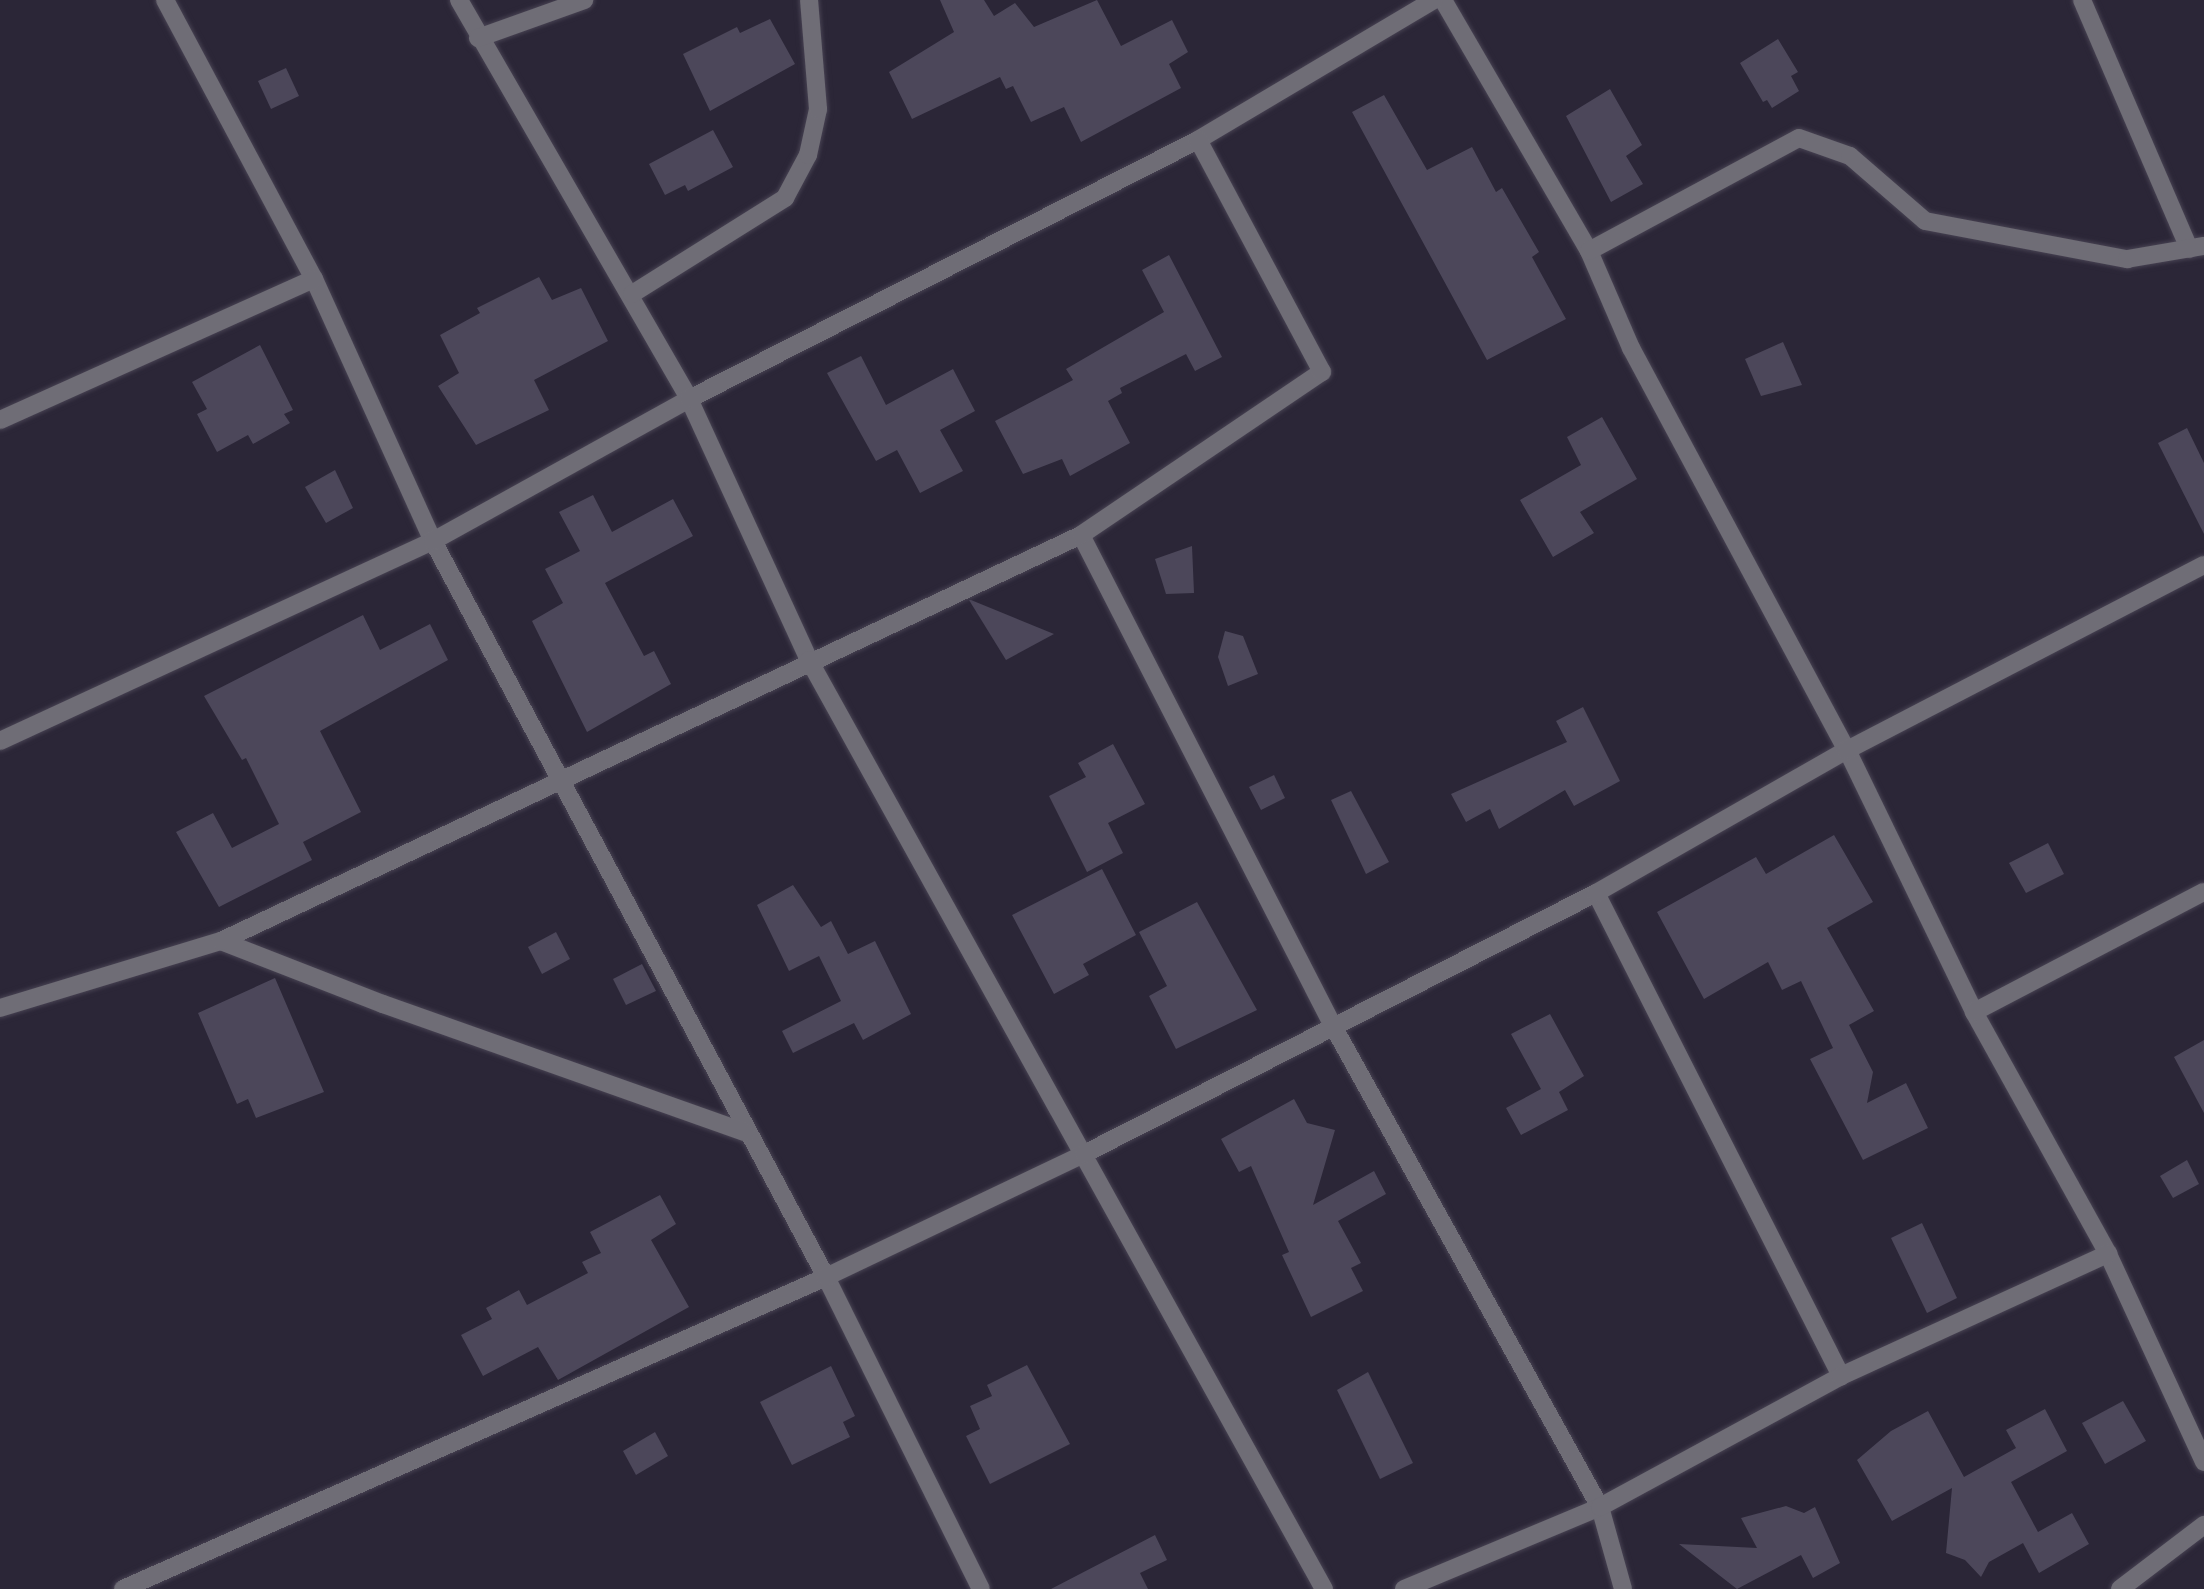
<!DOCTYPE html>
<html>
<head>
<meta charset="utf-8">
<style>
	body { margin:0 }
	#map { position:relative; width:2204px; height:1589px; overflow:hidden; background:#2b2637; font-family:Commissioner,sans-serif }
	div>[style] { position:absolute }
	.building>* { inset:0; background:#4c475a }
	.roads { filter:drop-shadow(0 0 2px #474252) drop-shadow(0 0 2px #474252) }
	.minor>* { height:18px; margin:-9px; padding:0 9px; transform-origin:9px; border-radius:9px; background:#6f6d76 }
	span { translate:-50% -50%; white-space:nowrap; text-align:center; line-height:1.15; -webkit-text-stroke:5px #2b2637; paint-order:stroke }
</style>
</head>
<body>
<div id="map">
	<div class="building">
		<i style="clip-path:polygon(940px 0,984px 0,994px 16px,1015px 3px,1034px 27px,1097px 0,1121px 46px,1172px 20px,1188px 52px,1169px 64px,1181px 88px,1081px 142px,1064px 107px,1031px 122px,1013px 86px,1006px 89px,1000px 77px,912px 119px,889px 72px,954px 32px)"></i>
		<i style="clip-path:polygon(770px 19px,795px 64px,710px 111px,683px 54px,737px 27px,740px 33px)"></i>
		<i style="clip-path:polygon(1778px 39px,1798px 72px,1791px 76px,1799px 91px,1772px 108px,1767px 100px,1763px 102px,1740px 63px)"></i>
		<i style="clip-path:polygon(286px 68px,299px 96px,271px 109px,258px 81px)"></i>
		<i style="clip-path:polygon(1610px 89px,1642px 145px,1626px 156px,1643px 184px,1611px 202px,1566px 116px)"></i>
		<i style="clip-path:polygon(1384px 95px,1427px 170px,1472px 147px,1496px 192px,1502px 188px,1539px 252px,1532px 257px,1566px 319px,1487px 360px,1352px 112px)"></i>
		<i style="clip-path:polygon(713px 130px,733px 167px,688px 191px,685px 185px,665px 195px,649px 164px)"></i>
		<i style="clip-path:polygon(1169px 255px,1222px 357px,1195px 371px,1186px 354px,1120px 388px,1122px 393px,1108px 401px,1130px 443px,1070px 476px,1062px 459px,1023px 474px,995px 421px,1073px 380px,1066px 369px,1164px 312px,1142px 270px)"></i>
		<i style="clip-path:polygon(539px 277px,552px 300px,581px 288px,608px 341px,534px 380px,549px 410px,476px 445px,438px 386px,459px 373px,440px 335px,480px 313px,477px 308px)"></i>
		<i style="clip-path:polygon(1783px 342px,1802px 385px,1761px 396px,1745px 359px)"></i>
		<i style="clip-path:polygon(260px 345px,293px 410px,284px 414px,290px 423px,253px 444px,248px 435px,217px 452px,197px 414px,207px 409px,192px 382px)"></i>
		<i style="clip-path:polygon(861px 356px,886px 405px,953px 369px,975px 411px,940px 430px,963px 471px,920px 493px,897px 450px,876px 461px,827px 373px)"></i>
		<i style="clip-path:polygon(1602px 417px,1637px 479px,1580px 512px,1594px 533px,1553px 557px,1520px 500px,1581px 465px,1567px 437px)"></i>
		<i style="clip-path:polygon(2187px 428px,2204px 463px,2204px 534px,2158px 443px)"></i>
		<i style="clip-path:polygon(335px 470px,353px 508px,326px 523px,305px 487px)"></i>
		<i style="clip-path:polygon(593px 495px,612px 532px,673px 499px,693px 536px,605px 583px,644px 656px,654px 651px,671px 684px,587px 732px,532px 621px,563px 603px,545px 569px,580px 551px,559px 512px)"></i>
		<i style="clip-path:polygon(1192px 546px,1194px 593px,1166px 594px,1155px 559px)"></i>
		<i style="clip-path:polygon(969px 600px,971px 600px,1054px 634px,1006px 660px)"></i>
		<i style="clip-path:polygon(363px 615px,380px 650px,430px 624px,448px 660px,320px 731px,361px 812px,303px 842px,312px 860px,219px 907px,176px 832px,213px 813px,232px 848px,279px 824px,246px 758px,242px 760px,204px 696px)"></i>
		<i style="clip-path:polygon(1225px 631px,1243px 636px,1258px 674px,1228px 686px,1218px 657px)"></i>
		<i style="clip-path:polygon(1583px 707px,1620px 781px,1574px 806px,1565px 790px,1499px 829px,1490px 809px,1466px 822px,1451px 794px,1567px 742px,1556px 721px)"></i>
		<i style="clip-path:polygon(1113px 744px,1145px 804px,1108px 823px,1123px 853px,1087px 872px,1049px 796px,1086px 777px,1078px 763px)"></i>
		<i style="clip-path:polygon(1274px 775px,1285px 798px,1261px 810px,1249px 787px)"></i>
		<i style="clip-path:polygon(1351px 791px,1389px 862px,1366px 874px,1331px 800px)"></i>
		<i style="clip-path:polygon(1834px 835px,1873px 902px,1827px 928px,1874px 1011px,1849px 1025px,1873px 1072px,1867px 1103px,1906px 1083px,1928px 1128px,1863px 1160px,1810px 1059px,1833px 1048px,1801px 981px,1782px 990px,1768px 962px,1704px 999px,1657px 912px,1756px 857px,1766px 874px)"></i>
		<i style="clip-path:polygon(2048px 843px,2064px 874px,2026px 893px,2009px 863px)"></i>
		<i style="clip-path:polygon(1102px 869px,1136px 935px,1083px 964px,1089px 975px,1054px 994px,1012px 915px)"></i>
		<i style="clip-path:polygon(793px 885px,821px 927px,831px 921px,848px 954px,875px 941px,911px 1014px,863px 1040px,854px 1023px,793px 1053px,782px 1031px,841px 1001px,819px 956px,789px 971px,757px 905px)"></i>
		<i style="clip-path:polygon(1197px 902px,1257px 1010px,1176px 1049px,1149px 996px,1167px 986px,1139px 932px)"></i>
		<i style="clip-path:polygon(556px 932px,570px 959px,542px 974px,528px 947px)"></i>
		<i style="clip-path:polygon(642px 964px,656px 991px,626px 1005px,613px 979px)"></i>
		<i style="clip-path:polygon(275px 978px,324px 1092px,256px 1118px,248px 1099px,237px 1104px,198px 1013px)"></i>
		<i style="clip-path:polygon(1550px 1014px,1584px 1076px,1559px 1092px,1568px 1110px,1521px 1135px,1506px 1108px,1541px 1089px,1511px 1034px)"></i>
		<i style="clip-path:polygon(2204px 1040px,2204px 1113px,2174px 1057px)"></i>
		<i style="clip-path:polygon(1294px 1099px,1307px 1123px,1335px 1130px,1313px 1205px,1374px 1171px,1386px 1194px,1338px 1221px,1361px 1263px,1351px 1268px,1363px 1291px,1311px 1317px,1282px 1255px,1289px 1252px,1251px 1166px,1239px 1172px,1221px 1139px)"></i>
		<i style="clip-path:polygon(2187px 1160px,2199px 1184px,2173px 1198px,2160px 1176px)"></i>
		<i style="clip-path:polygon(660px 1195px,676px 1224px,651px 1240px,689px 1307px,558px 1380px,538px 1347px,483px 1376px,461px 1335px,492px 1319px,486px 1308px,519px 1290px,527px 1305px,588px 1273px,582px 1262px,601px 1253px,590px 1232px)"></i>
		<i style="clip-path:polygon(1922px 1223px,1957px 1298px,1927px 1313px,1891px 1238px)"></i>
		<i style="clip-path:polygon(1027px 1365px,1070px 1444px,990px 1484px,966px 1436px,980px 1429px,970px 1406px,992px 1396px,987px 1385px)"></i>
		<i style="clip-path:polygon(831px 1366px,855px 1416px,843px 1422px,850px 1437px,792px 1465px,760px 1402px)"></i>
		<i style="clip-path:polygon(1368px 1372px,1413px 1463px,1380px 1479px,1337px 1390px)"></i>
		<i style="clip-path:polygon(2123px 1401px,2146px 1441px,2105px 1464px,2082px 1423px)"></i>
		<i style="clip-path:polygon(2045px 1409px,2067px 1451px,2011px 1482px,2038px 1532px,2072px 1513px,2089px 1544px,2039px 1573px,2023px 1543px,1989px 1562px,1981px 1577px,1965px 1560px,1946px 1553px,1952px 1488px,1892px 1521px,1857px 1460px,1891px 1431px,1928px 1411px,1964px 1477px,2016px 1448px,2006px 1430px)"></i>
		<i style="clip-path:polygon(655px 1432px,668px 1456px,636px 1475px,623px 1451px)"></i>
		<i style="clip-path:polygon(1786px 1506px,1804px 1513px,1815px 1507px,1840px 1563px,1813px 1578px,1801px 1555px,1737px 1589px,1679px 1544px,1757px 1548px,1741px 1518px)"></i>
		<i style="clip-path:polygon(1155px 1535px,1167px 1560px,1140px 1573px,1148px 1589px,1051px 1589px)"></i>
	</div>
	<div class="roads">
		<div class="minor">
			<i style="left:165px;top:0;width:316px;rotate:61.9deg"></i>
			<i style="left:314px;top:279px;width:288px;rotate:65.6deg"></i>
			<i style="left:433px;top:541px;width:834px;rotate:61.9deg"></i>
			<i style="left:826px;top:1277px;width:348px;rotate:63.6deg"></i>
			<i style="left:459px;top:0;width:461px;rotate:60deg"></i>
			<i style="left:689px;top:399px;width:287px;rotate:65.3deg"></i>
			<i style="left:809px;top:660px;width:1062px;rotate:61deg"></i>
			<i style="left:1443px;top:0;width:290px;rotate:59.8deg"></i>
			<i style="left:1589px;top:251px;width:106px;rotate:66.6deg"></i>
			<i style="left:1631px;top:348px;width:456px;rotate:61.8deg"></i>
			<i style="left:1847px;top:750px;width:291px;rotate:64.1deg"></i>
			<i style="left:1974px;top:1012px;width:277px;rotate:61deg"></i>
			<i style="left:2108px;top:1254px;width:229px;rotate:65.2deg"></i>
			<i style="left:2082px;top:0;width:271px;rotate:66.7deg"></i>
			<i style="left:478px;top:38px;width:113px;rotate:-19.7deg"></i>
			<i style="left:1589px;top:251px;width:238px;rotate:-28.3deg"></i>
			<i style="left:1799px;top:138px;width:54px;rotate:19.4deg"></i>
			<i style="left:1850px;top:156px;width:99px;rotate:40.9deg"></i>
			<i style="left:1925px;top:221px;width:206px;rotate:10.7deg"></i>
			<i style="left:2127px;top:259px;width:78px;rotate:-9.6deg"></i>
			<i style="left:632px;top:294px;width:181px;rotate:-32.1deg"></i>
			<i style="left:785px;top:198px;width:49px;rotate:-61.9deg"></i>
			<i style="left:808px;top:155px;width:47px;rotate:-77.7deg"></i>
			<i style="left:818px;top:109px;width:109px;rotate:-94.7deg"></i>
			<i style="left:0;top:420px;width:344px;rotate:-24.2deg"></i>
			<i style="left:1081px;top:535px;width:552px;rotate:62.83deg"></i>
			<i style="left:1333px;top:1026px;width:550px;rotate:60.97deg"></i>
			<i style="left:1600px;top:1507px;width:85px;rotate:74.3deg"></i>
			<i style="left:0;top:741px;width:477px;rotate:-24.8deg"></i>
			<i style="left:433px;top:541px;width:293px;rotate:-29deg"></i>
			<i style="left:689px;top:399px;width:571px;rotate:-26.97deg"></i>
			<i style="left:1198px;top:140px;width:274px;rotate:-30.7deg"></i>
			<i style="left:1596px;top:893px;width:542px;rotate:63.1deg"></i>
			<i style="left:221px;top:941px;width:174px;rotate:21.3deg"></i>
			<i style="left:383px;top:1004px;width:384px;rotate:19.5deg"></i>
			<i style="left:0;top:1008px;width:231px;rotate:-16.9deg"></i>
			<i style="left:221px;top:941px;width:951px;rotate:-25.27deg"></i>
			<i style="left:1081px;top:535px;width:291px;rotate:-34.1deg"></i>
			<i style="left:1322px;top:372px;width:263px;rotate:-118.1deg"></i>
			<i style="left:1974px;top:1012px;width:259px;rotate:-27.6deg"></i>
			<i style="left:123px;top:1589px;width:769px;rotate:-23.93deg"></i>
			<i style="left:826px;top:1277px;width:286px;rotate:-25.5deg"></i>
			<i style="left:1084px;top:1154px;width:575px;rotate:-27.01deg"></i>
			<i style="left:1596px;top:893px;width:289px;rotate:-29.7deg"></i>
			<i style="left:1847px;top:750px;width:402px;rotate:-27.4deg"></i>
			<i style="left:1404px;top:1589px;width:212px;rotate:-22.7deg"></i>
			<i style="left:1600px;top:1507px;width:274px;rotate:-28.5deg"></i>
			<i style="left:1841px;top:1376px;width:294px;rotate:-24.6deg"></i>
			<i style="left:2120px;top:1589px;width:106px;rotate:-37.3deg"></i>
		</div>
	</div>
</div>
</body>
</html>
